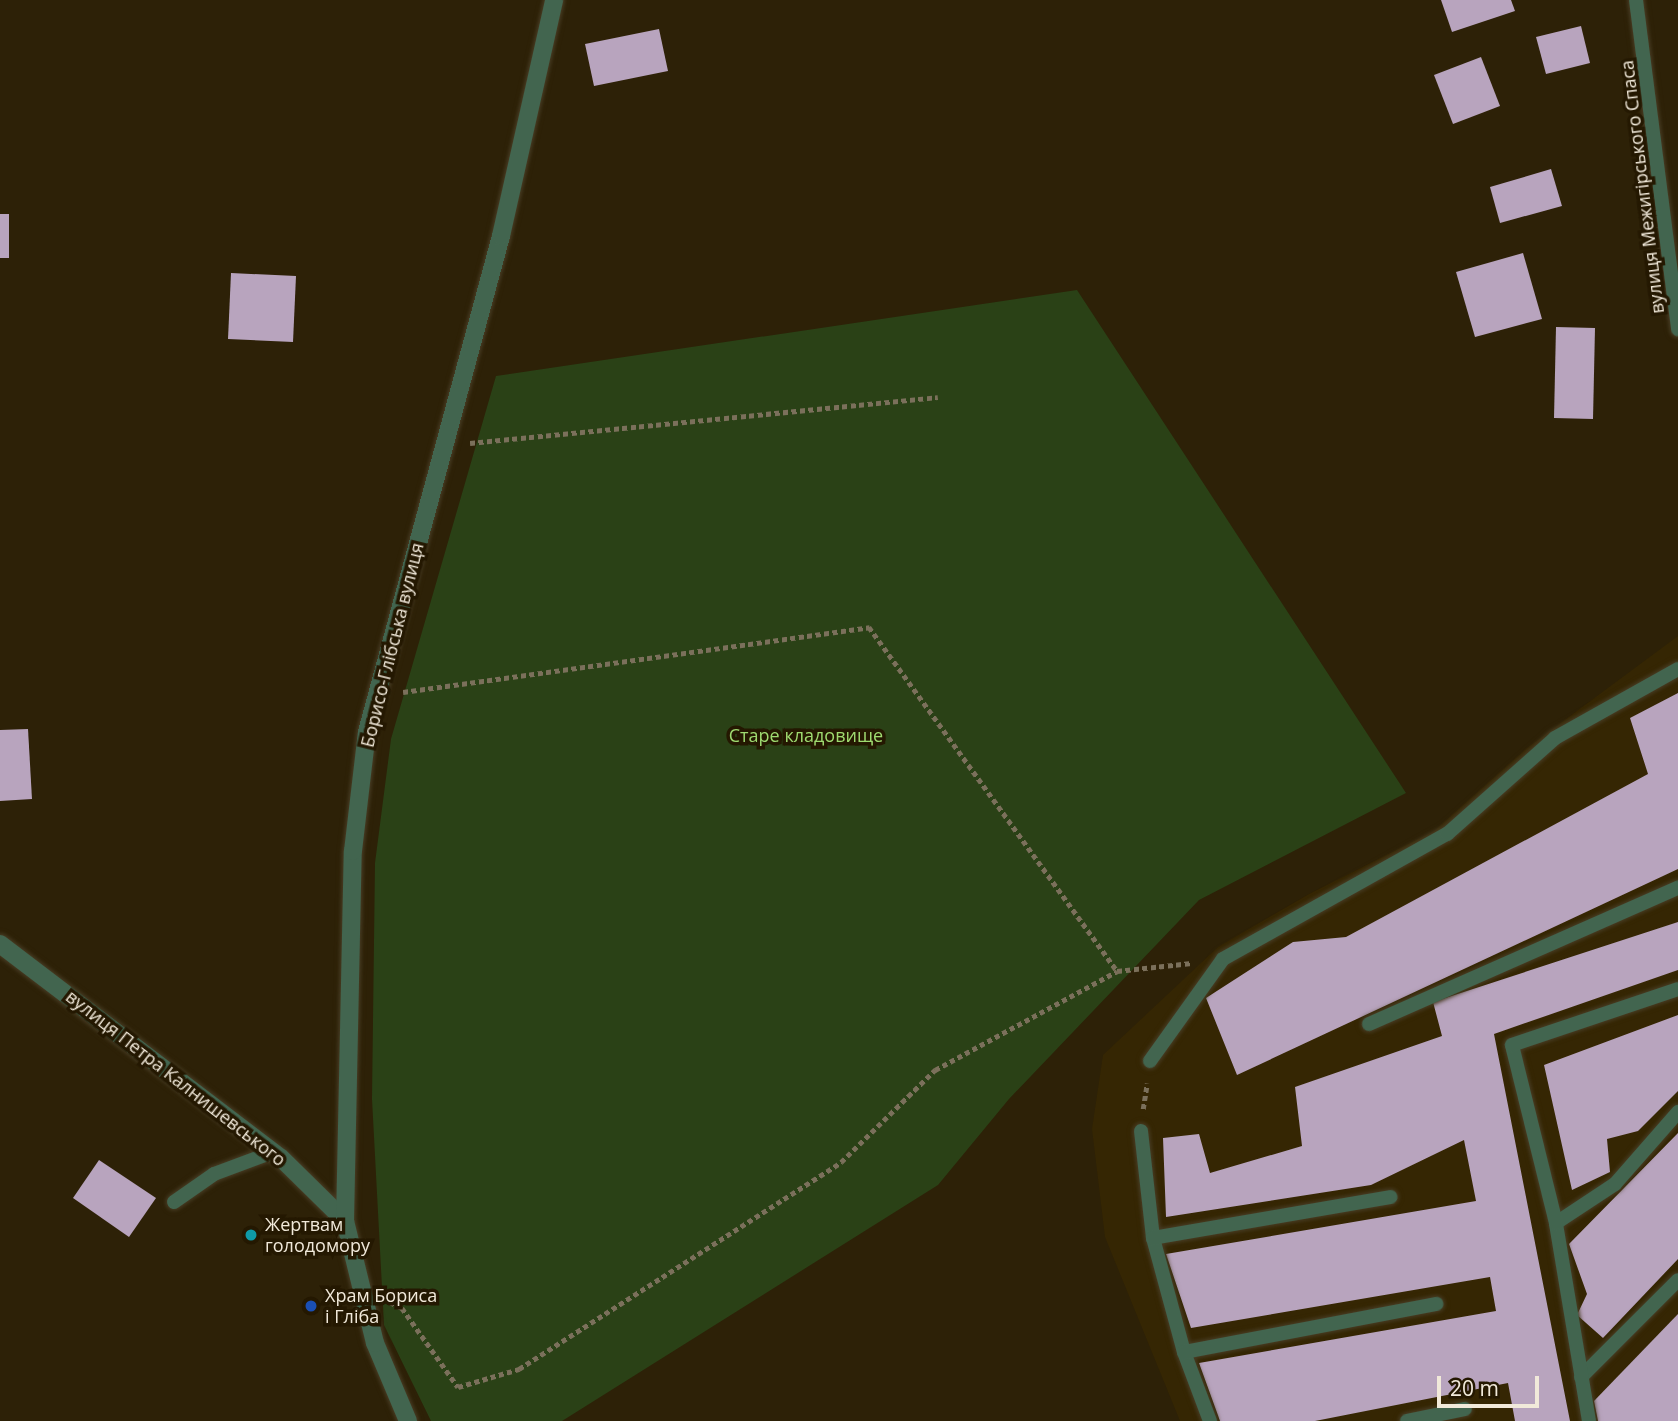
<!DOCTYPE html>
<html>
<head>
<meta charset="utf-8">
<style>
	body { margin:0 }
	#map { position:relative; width:1678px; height:1421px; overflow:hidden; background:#2d2107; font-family:"Open Sans",sans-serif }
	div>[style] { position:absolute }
	.built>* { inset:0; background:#352603 }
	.green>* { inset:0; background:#2a4116 }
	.building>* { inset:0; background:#b8a4be }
	.path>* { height:4.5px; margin-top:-2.25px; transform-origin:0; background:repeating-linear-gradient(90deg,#7b705b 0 5px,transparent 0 8.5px) }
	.roads { filter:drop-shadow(0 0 2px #483d25) drop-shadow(0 0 2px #483d25) }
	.service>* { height:14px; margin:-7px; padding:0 7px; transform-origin:7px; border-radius:7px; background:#42654f }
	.minor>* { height:18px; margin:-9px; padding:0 9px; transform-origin:9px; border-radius:9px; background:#42654f }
	.dots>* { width:19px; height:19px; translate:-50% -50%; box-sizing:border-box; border:4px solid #241801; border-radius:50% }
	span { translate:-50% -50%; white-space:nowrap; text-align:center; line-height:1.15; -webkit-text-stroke:7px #241801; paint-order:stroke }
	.street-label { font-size:18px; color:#f1e9da }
	.park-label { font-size:18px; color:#9fdb70 }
	.poi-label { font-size:18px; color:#f1e9da }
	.left { translate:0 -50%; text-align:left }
	.scale { position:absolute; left:1437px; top:1376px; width:102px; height:32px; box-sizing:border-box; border:4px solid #f1e9da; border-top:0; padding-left:9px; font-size:21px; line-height:24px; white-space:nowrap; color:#f1e9da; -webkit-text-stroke:5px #241801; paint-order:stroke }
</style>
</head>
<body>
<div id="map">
	<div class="built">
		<i style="clip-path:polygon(1678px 636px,1678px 1421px,1180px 1421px,1105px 1237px,1092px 1129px,1103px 1055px,1218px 947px,1309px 894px,1434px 831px,1527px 748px)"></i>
	</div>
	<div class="green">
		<i style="clip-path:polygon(1077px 290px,1406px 793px,1199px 900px,1009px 1099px,938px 1185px,562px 1421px,431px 1421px,384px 1325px,372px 1099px,375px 863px,391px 739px,496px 376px)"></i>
	</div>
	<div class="building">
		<i style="clip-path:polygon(1441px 0,1511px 0,1515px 11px,1452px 32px)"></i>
		<i style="clip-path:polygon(1581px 26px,1590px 63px,1546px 74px,1536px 37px)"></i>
		<i style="clip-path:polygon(659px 29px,668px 71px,594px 86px,585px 44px)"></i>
		<i style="clip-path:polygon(1481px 57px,1500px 106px,1453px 124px,1434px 75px)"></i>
		<i style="clip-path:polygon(1551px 169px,1562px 206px,1500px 223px,1490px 187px)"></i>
		<i style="clip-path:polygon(0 214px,9px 214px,9px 258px,0 258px)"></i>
		<i style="clip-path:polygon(1523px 253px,1542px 319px,1475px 337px,1456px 272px)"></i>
		<i style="clip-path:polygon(231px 273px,296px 276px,293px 342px,228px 339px)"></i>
		<i style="clip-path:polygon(1556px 327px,1595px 328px,1593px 419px,1554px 418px)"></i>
		<i style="clip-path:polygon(1678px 693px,1678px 869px,1237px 1075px,1206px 998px,1293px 942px,1346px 937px,1648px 774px,1630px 718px)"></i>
		<i style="clip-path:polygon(28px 729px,32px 799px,0 801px,0 730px)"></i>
		<i style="clip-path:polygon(1678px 922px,1678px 970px,1494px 1034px,1570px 1421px,1515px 1421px,1508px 1383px,1315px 1421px,1220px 1421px,1199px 1363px,1496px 1311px,1490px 1277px,1191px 1328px,1166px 1254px,1476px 1201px,1464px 1140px,1371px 1185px,1166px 1217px,1163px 1138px,1199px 1134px,1210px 1173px,1302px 1146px,1295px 1087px,1442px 1036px,1433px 1002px)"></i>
		<i style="clip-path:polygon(1678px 1015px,1678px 1091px,1638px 1131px,1607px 1139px,1610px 1172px,1572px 1190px,1544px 1065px)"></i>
		<i style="clip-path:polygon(1678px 1133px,1678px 1259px,1603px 1338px,1577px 1315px,1587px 1294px,1569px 1244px)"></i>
		<i style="clip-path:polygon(99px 1160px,156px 1198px,129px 1237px,73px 1198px)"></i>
		<i style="clip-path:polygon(1678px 1314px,1678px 1421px,1598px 1421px,1594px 1401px)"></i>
	</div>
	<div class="path">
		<i style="left:470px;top:443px;width:470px;rotate:-5.6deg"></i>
		<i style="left:403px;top:692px;width:471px;rotate:-7.9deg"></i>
		<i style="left:869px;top:627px;width:424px;rotate:54.2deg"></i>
		<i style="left:1143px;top:1109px;width:26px;rotate:-81deg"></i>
		<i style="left:390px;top:1302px;width:13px;rotate:27deg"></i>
		<i style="left:402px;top:1308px;width:97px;rotate:54.7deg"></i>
		<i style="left:458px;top:1387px;width:64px;rotate:-16.4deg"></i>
		<i style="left:519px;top:1369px;width:383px;rotate:-32.7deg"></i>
		<i style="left:841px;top:1162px;width:132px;rotate:-44.4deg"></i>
		<i style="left:935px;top:1070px;width:207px;rotate:-28.5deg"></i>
		<i style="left:1117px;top:971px;width:75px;rotate:-6.1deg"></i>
	</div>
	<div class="roads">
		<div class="service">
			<i style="left:1636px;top:0;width:332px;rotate:82.7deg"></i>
			<i style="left:1369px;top:1024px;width:338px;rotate:-23.8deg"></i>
			<i style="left:1150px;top:1061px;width:125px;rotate:-54.4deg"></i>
			<i style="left:1223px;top:959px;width:257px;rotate:-29.2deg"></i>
			<i style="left:1447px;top:834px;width:144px;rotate:-41.6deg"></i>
			<i style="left:1555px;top:738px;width:141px;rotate:-29.3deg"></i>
			<i style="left:1141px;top:1131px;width:108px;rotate:83.6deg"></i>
			<i style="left:1153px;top:1238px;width:118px;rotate:74.8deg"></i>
			<i style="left:1184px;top:1352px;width:74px;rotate:69.4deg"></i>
			<i style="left:174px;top:1202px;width:49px;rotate:-35deg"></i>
			<i style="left:214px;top:1174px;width:63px;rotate:-20.4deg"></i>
			<i style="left:1556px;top:1223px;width:71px;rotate:-33.5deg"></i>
			<i style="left:1615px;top:1184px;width:96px;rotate:-48.8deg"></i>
			<i style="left:1153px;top:1238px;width:241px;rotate:-9.8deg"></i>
			<i style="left:1184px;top:1352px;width:257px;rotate:-10.8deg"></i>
			<i style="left:1581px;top:1377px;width:137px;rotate:-45deg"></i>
			<i style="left:1407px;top:1421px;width:59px;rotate:-11.7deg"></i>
			<i style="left:1589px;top:1421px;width:201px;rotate:-99.5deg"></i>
			<i style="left:1556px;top:1223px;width:183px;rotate:-103.9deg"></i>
			<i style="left:1512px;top:1045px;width:175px;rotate:-18.6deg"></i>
		</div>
		<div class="minor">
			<i style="left:0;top:944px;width:353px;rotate:37.3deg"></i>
			<i style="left:281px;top:1158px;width:90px;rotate:44.5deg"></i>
			<i style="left:408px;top:1421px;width:85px;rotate:-112.9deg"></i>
			<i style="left:375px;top:1343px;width:126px;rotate:-103.8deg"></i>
			<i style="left:345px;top:1221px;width:370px;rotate:-88.8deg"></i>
			<i style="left:353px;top:851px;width:120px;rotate:-83.3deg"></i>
			<i style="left:367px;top:732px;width:514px;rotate:-74.88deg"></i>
			<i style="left:501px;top:236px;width:242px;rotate:-77.3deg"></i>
		</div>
	</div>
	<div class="dots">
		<i style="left:251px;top:1235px;background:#0f9aa8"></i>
		<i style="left:311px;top:1306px;background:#1a4fb4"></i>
	</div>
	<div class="street-label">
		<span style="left:1642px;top:187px;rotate:-97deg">вулиця Межигірського Спаса</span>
		<span style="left:392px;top:645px;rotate:-76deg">Борисо-Глібська вулиця</span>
		<span style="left:176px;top:1078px;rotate:38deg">вулиця Петра Калнишевського</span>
	</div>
	<div class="park-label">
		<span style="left:806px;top:735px">Старе кладовище</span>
	</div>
	<div class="poi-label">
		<span class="left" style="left:265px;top:1235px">Жертвам<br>голодомору</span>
		<span class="left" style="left:325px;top:1306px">Храм Бориса<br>і Гліба</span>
	</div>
	<div class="scale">20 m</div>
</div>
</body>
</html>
